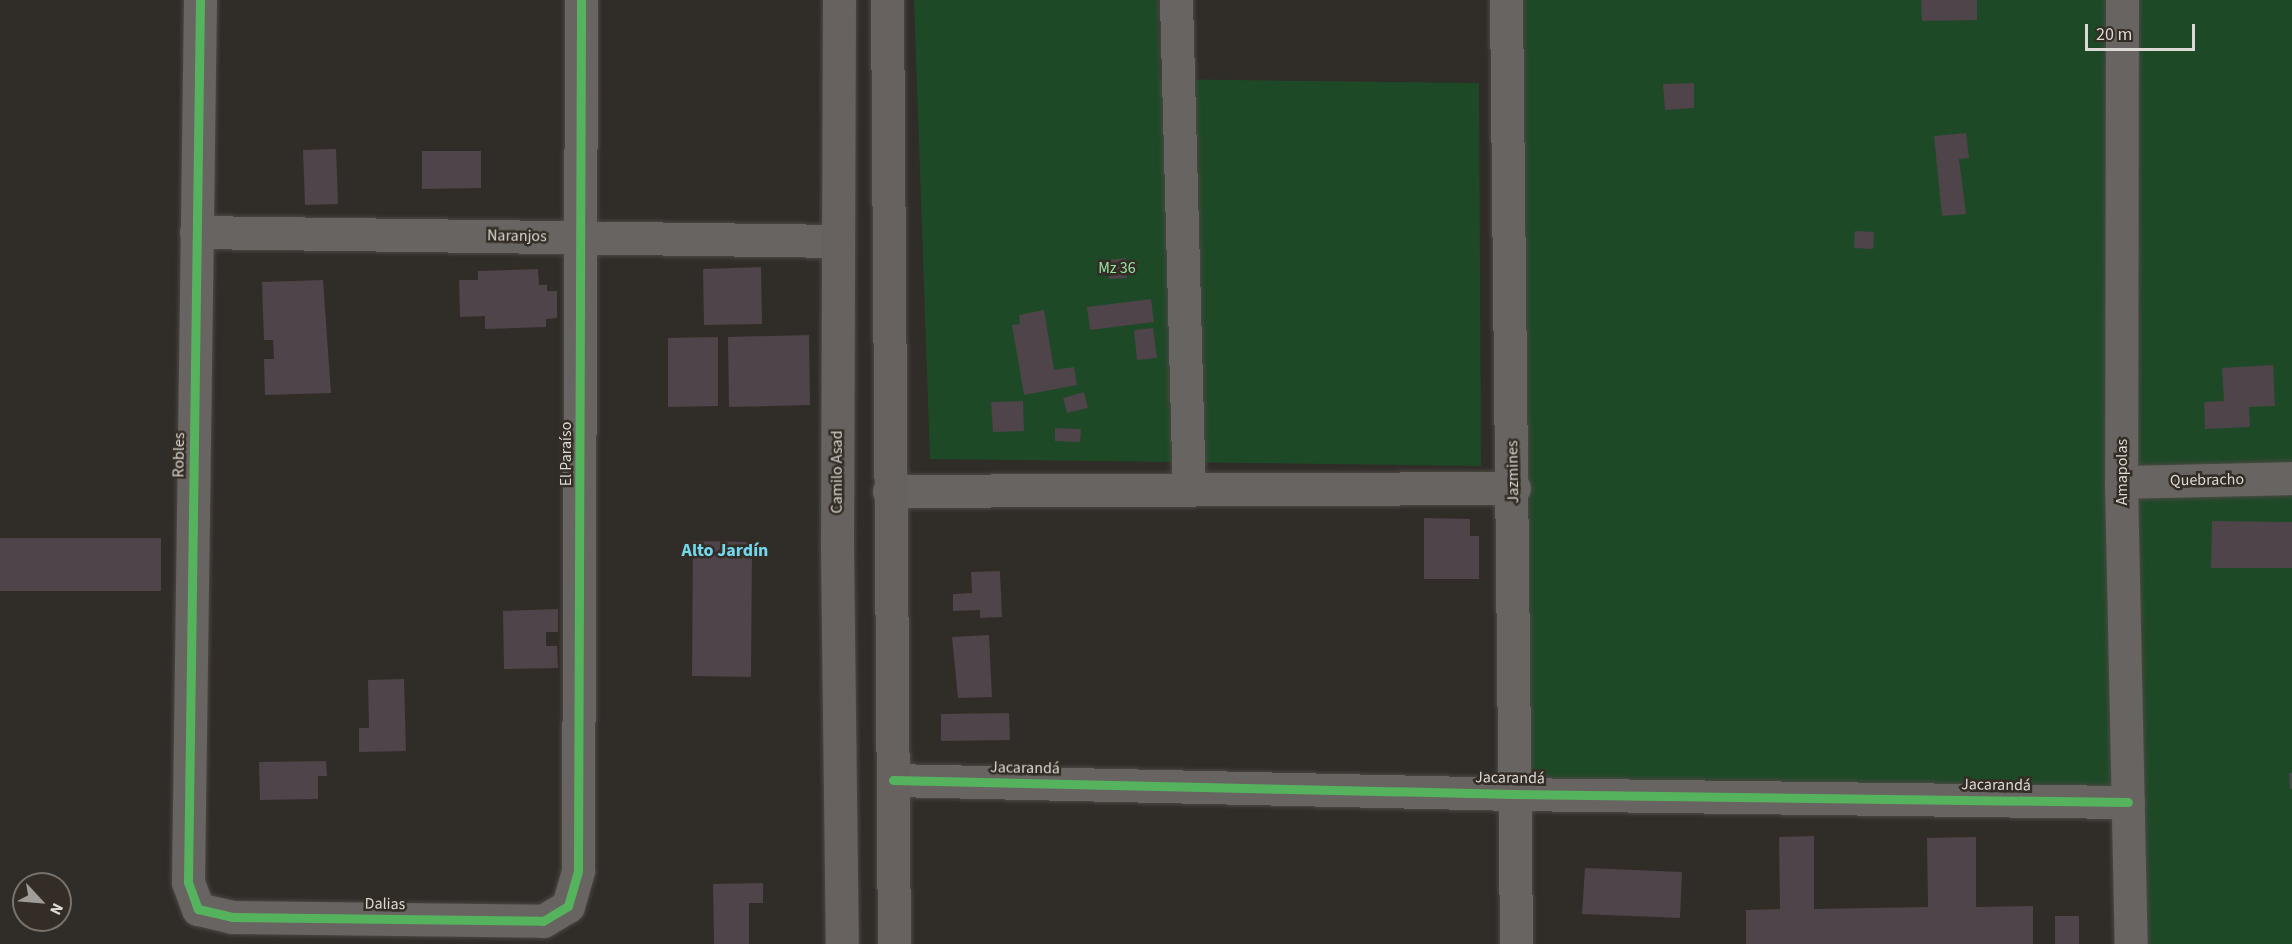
<!DOCTYPE html>
<html>
<head>
<meta charset="utf-8">
<style>
	body { margin:0 }
	#map { position:relative; width:2292px; height:944px; overflow:hidden; background:#302c28; font-family:"Source Sans 3",sans-serif }
	div>[style] { position:absolute }
	.green>* { inset:0; background:#1e4927 }
	.building>* { inset:0; background:#4e4449 }
	.roads { filter:drop-shadow(0 0 2px #4b4844) drop-shadow(0 0 2px #4b4844) }
	.street>* { height:33px; margin:-16.5px; padding:0 16.5px; transform-origin:16.5px; border-radius:16.5px; background:#676461 }
	.secondary>* { height:33px; margin:-16.5px; padding:0 16.5px; transform-origin:16.5px; border-radius:16.5px; background:#67625f }
	.cycleway>* { height:9px; margin:-4.5px; padding:0 4.5px; transform-origin:4.5px; border-radius:4.5px; background:#56b35d }
	span { translate:-50% -50%; white-space:nowrap; text-align:center; line-height:1.15; -webkit-text-stroke:5px #332d25; paint-order:stroke }
	.street-label { font-size:16px; color:#ddd9d4 }
	.park-label { font-size:16px; color:#94e2a1 }
	.neighbourhood-label { font-size:18px; color:#72d8ef; font-weight:700 }
	.north { position:absolute; left:12px; top:872px; width:60px; height:60px; box-sizing:border-box; background:#332d25; border:2px solid #77726b; border-radius:50%; rotate:116deg; font-size:16px; font-weight:700; line-height:24px; text-align:center; color:#ddd9d4 }
	.north::after { content:''; display:block; margin:auto; width:21px; height:27px; background:#a09c98; clip-path:polygon(50% 0,100% 100%,50% 72%,0 100%) }
	.scale { position:absolute; left:2085px; top:24px; width:110px; height:27px; box-sizing:border-box; border:3px solid #ddd9d4; border-top:0; padding-left:8px; font-size:18px; line-height:21px; white-space:nowrap; color:#ddd9d4; -webkit-text-stroke:4px #332d25; paint-order:stroke }
</style>
</head>
<body>
<div id="map">
	<div class="green">
		<i style="clip-path:polygon(914px 0,1158px 0,1160px 79px,1479px 83px,1481px 466px,930px 459px)"></i>
		<i style="clip-path:polygon(1506px 0,2292px 0,2292px 944px,2131px 944px,2128px 802px,1513px 794px)"></i>
	</div>
	<div class="building">
		<i style="clip-path:polygon(1921px 0,1977px 0,1977px 20px,1922px 21px)"></i>
		<i style="clip-path:polygon(1694px 83px,1694px 108px,1665px 110px,1663px 84px)"></i>
		<i style="clip-path:polygon(1966px 133px,1969px 158px,1959px 159px,1966px 214px,1942px 216px,1934px 136px)"></i>
		<i style="clip-path:polygon(336px 149px,338px 204px,305px 205px,303px 150px)"></i>
		<i style="clip-path:polygon(422px 151px,481px 151px,481px 188px,422px 189px)"></i>
		<i style="clip-path:polygon(1855px 231px,1874px 232px,1873px 249px,1854px 248px)"></i>
		<i style="clip-path:polygon(1126px 258px,1127px 278px,1109px 279px,1108px 260px)"></i>
		<i style="clip-path:polygon(761px 267px,762px 324px,704px 325px,703px 269px)"></i>
		<i style="clip-path:polygon(538px 269px,539px 285px,547px 285px,547px 291px,557px 291px,557px 318px,546px 319px,546px 327px,485px 329px,485px 316px,460px 317px,459px 280px,478px 280px,478px 271px)"></i>
		<i style="clip-path:polygon(323px 280px,331px 393px,265px 395px,264px 359px,274px 359px,273px 340px,264px 340px,262px 282px)"></i>
		<i style="clip-path:polygon(1151px 299px,1154px 322px,1090px 330px,1087px 307px)"></i>
		<i style="clip-path:polygon(1044px 310px,1054px 370px,1074px 367px,1077px 385px,1024px 395px,1012px 325px,1020px 324px,1019px 315px)"></i>
		<i style="clip-path:polygon(1153px 328px,1157px 358px,1137px 360px,1134px 330px)"></i>
		<i style="clip-path:polygon(809px 335px,810px 405px,729px 407px,728px 337px)"></i>
		<i style="clip-path:polygon(718px 337px,718px 406px,668px 407px,668px 338px)"></i>
		<i style="clip-path:polygon(2273px 365px,2275px 406px,2249px 407px,2250px 427px,2205px 429px,2204px 402px,2224px 401px,2222px 368px)"></i>
		<i style="clip-path:polygon(1084px 392px,1088px 408px,1067px 413px,1063px 398px)"></i>
		<i style="clip-path:polygon(1023px 401px,1024px 431px,993px 432px,991px 402px)"></i>
		<i style="clip-path:polygon(1055px 428px,1081px 429px,1080px 442px,1055px 441px)"></i>
		<i style="clip-path:polygon(1424px 518px,1470px 519px,1470px 536px,1479px 536px,1479px 579px,1424px 579px)"></i>
		<i style="clip-path:polygon(2212px 521px,2292px 522px,2292px 568px,2211px 568px)"></i>
		<i style="clip-path:polygon(0 538px,161px 538px,161px 591px,0 591px)"></i>
		<i style="clip-path:polygon(693px 541px,752px 542px,751px 677px,692px 676px)"></i>
		<i style="clip-path:polygon(1000px 571px,1002px 617px,980px 618px,980px 610px,953px 611px,953px 594px,972px 593px,971px 572px)"></i>
		<i style="clip-path:polygon(558px 609px,558px 632px,546px 632px,546px 646px,557px 646px,558px 668px,504px 669px,503px 611px)"></i>
		<i style="clip-path:polygon(989px 635px,992px 697px,958px 698px,952px 637px)"></i>
		<i style="clip-path:polygon(404px 679px,406px 751px,359px 752px,359px 728px,369px 728px,368px 680px)"></i>
		<i style="clip-path:polygon(1009px 713px,1010px 740px,941px 741px,941px 714px)"></i>
		<i style="clip-path:polygon(326px 761px,327px 776px,318px 776px,318px 799px,260px 800px,259px 762px)"></i>
		<i style="clip-path:polygon(2289px 773px,2292px 773px,2292px 789px,2290px 789px)"></i>
		<i style="clip-path:polygon(1814px 836px,1814px 909px,1928px 907px,1927px 838px,1976px 837px,1976px 907px,2033px 906px,2033px 944px,1746px 944px,1746px 910px,1780px 909px,1779px 837px)"></i>
		<i style="clip-path:polygon(1585px 868px,1682px 872px,1680px 918px,1582px 914px)"></i>
		<i style="clip-path:polygon(763px 883px,763px 903px,749px 903px,749px 944px,714px 944px,713px 884px)"></i>
		<i style="clip-path:polygon(2055px 916px,2079px 916px,2079px 944px,2055px 944px)"></i>
	</div>
	<div class="roads">
		<div class="street">
			<i style="left:200px;top:0;width:882px;rotate:90.78deg"></i>
			<i style="left:188px;top:882px;width:29px;rotate:70deg"></i>
			<i style="left:198px;top:909px;width:35px;rotate:13deg"></i>
			<i style="left:232px;top:917px;width:311px;rotate:0.7deg"></i>
			<i style="left:543px;top:921px;width:29px;rotate:-31deg"></i>
			<i style="left:568px;top:906px;width:37px;rotate:-74deg"></i>
			<i style="left:578px;top:870px;width:870px;rotate:-89.8deg"></i>
			<i style="left:1176px;top:0;width:490px;rotate:88.5deg"></i>
			<i style="left:1506px;top:0;width:944px;rotate:89.39deg"></i>
			<i style="left:2122px;top:0;width:482px;rotate:90.1deg"></i>
			<i style="left:2121px;top:482px;width:462px;rotate:88.8deg"></i>
			<i style="left:196px;top:232px;width:642px;rotate:0.8deg"></i>
			<i style="left:2121px;top:482px;width:171px;rotate:-1.3deg"></i>
			<i style="left:889px;top:491px;width:625px;rotate:-0.28deg"></i>
			<i style="left:893px;top:780px;width:620px;rotate:1.29deg"></i>
			<i style="left:1513px;top:794px;width:615px;rotate:0.75deg"></i>
		</div>
		<div class="secondary">
			<i style="left:839px;top:0;width:549px;rotate:90.21deg"></i>
			<i style="left:837px;top:549px;width:395px;rotate:89.3deg"></i>
			<i style="left:887px;top:0;width:944px;rotate:89.58deg"></i>
		</div>
	</div>
	<div class="cycleway">
		<i style="left:200px;top:0;width:882px;rotate:90.78deg"></i>
		<i style="left:188px;top:882px;width:29px;rotate:70deg"></i>
		<i style="left:198px;top:909px;width:35px;rotate:13deg"></i>
		<i style="left:232px;top:917px;width:311px;rotate:0.7deg"></i>
		<i style="left:543px;top:921px;width:29px;rotate:-31deg"></i>
		<i style="left:568px;top:906px;width:37px;rotate:-74deg"></i>
		<i style="left:578px;top:870px;width:870px;rotate:-89.8deg"></i>
		<i style="left:893px;top:780px;width:620px;rotate:1.29deg"></i>
		<i style="left:1513px;top:794px;width:615px;rotate:0.75deg"></i>
	</div>
	<div class="street-label">
		<span style="left:517px;top:236px;rotate:1deg">Naranjos</span>
		<span style="left:566px;top:454px;rotate:-90deg">El Paraíso</span>
		<span style="left:179px;top:455px;rotate:-89deg">Robles</span>
		<span style="left:837px;top:472px;rotate:-90deg">Camilo Asad</span>
		<span style="left:1513px;top:472px;rotate:-91deg">Jazmines</span>
		<span style="left:2122px;top:472px;rotate:-90deg">Amapolas</span>
		<span style="left:2207px;top:480px;rotate:-1deg">Quebracho</span>
		<span style="left:1025px;top:768px;rotate:1deg">Jacarandá</span>
		<span style="left:1510px;top:778px;rotate:1deg">Jacarandá</span>
		<span style="left:1996px;top:785px;rotate:1deg">Jacarandá</span>
		<span style="left:385px;top:904px;rotate:1deg">Dalias</span>
	</div>
	<div class="park-label">
		<span style="left:1117px;top:268px">Mz 36</span>
	</div>
	<div class="neighbourhood-label">
		<span style="left:725px;top:551px">Alto Jardín</span>
	</div>
	<div class="north">N</div>
	<div class="scale">20 m</div>
</div>
</body>
</html>
